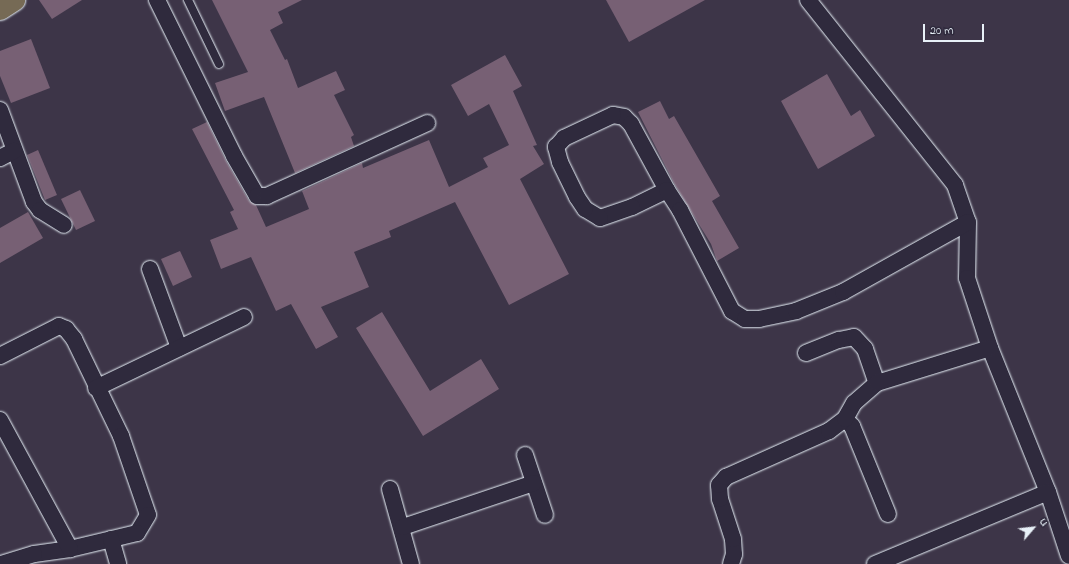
<!DOCTYPE html>
<html>
<head>
<meta charset="utf-8">
<style>
	body { margin:0 }
	#map { position:relative; width:1069px; height:564px; overflow:hidden; background:#3d3548; font-family:"Indie Flower",sans-serif }
	div>[style] { position:absolute }
	.building>* { inset:0; background:#776074 }
	.roads { filter:drop-shadow(0 0 1px #e8f1f8) drop-shadow(0 0 1px #e8f1f8) }
	.lane>* { height:8px; margin:-4px; padding:0 4px; transform-origin:4px; border-radius:4px; background:#2f2a3d }
	.street>* { height:16px; margin:-8px; padding:0 8px; transform-origin:8px; border-radius:8px; background:#2f2a3d }
	.highway>* { height:22px; margin:-11px; padding:0 11px; transform-origin:11px; border-radius:11px; background:#766a55 }
	span { translate:-50% -50%; white-space:nowrap; text-align:center; line-height:1.15; -webkit-text-stroke:4px #2f2a3d; paint-order:stroke }
	.north { position:absolute; left:1013px; top:508px; width:40px; height:40px; -webkit-text-stroke:3px #2f2a3d; paint-order:stroke; rotate:62deg; font-size:11px; font-weight:700; line-height:16px; text-align:center; color:#e8f1f8 }
	.north::after { content:''; display:block; margin:auto; width:14px; height:18px; background:#e8f1f8; clip-path:polygon(50% 0,100% 100%,50% 72%,0 100%) }
	.scale { position:absolute; left:923px; top:24px; width:61px; height:18px; box-sizing:border-box; border:2px solid #e8f1f8; border-top:0; padding-left:5px; font-size:12px; line-height:14px; white-space:nowrap; color:#e8f1f8; -webkit-text-stroke:3px #2f2a3d; paint-order:stroke }
</style>
</head>
<body>
<div id="map">
	<div class="building">
		<i style="clip-path:polygon(39px 0,82px 0,52px 19px)"></i>
		<i style="clip-path:polygon(212px 0,302px 0,278px 12px,283px 23px,270px 30px,285px 60px,287px 59px,298px 88px,336px 71px,345px 90px,334px 95px,354px 135px,351px 137px,354px 146px,295px 173px,264px 97px,225px 111px,215px 83px,248px 72px)"></i>
		<i style="clip-path:polygon(606px 0,705px 0,629px 42px)"></i>
		<i style="clip-path:polygon(31px 39px,50px 88px,11px 103px,0 76px,0 51px)"></i>
		<i style="clip-path:polygon(505px 55px,522px 86px,513px 91px,537px 145px,533px 146px,544px 164px,520px 179px,569px 274px,509px 305px,455px 202px,389px 231px,391px 237px,354px 252px,369px 287px,321px 307px,338px 337px,316px 349px,291px 304px,276px 311px,251px 257px,221px 269px,210px 240px,238px 229px,230px 212px,234px 210px,192px 129px,207px 122px,226px 161px,249px 201px,256px 205px,266px 227px,309px 209px,302px 191px,362px 163px,363px 168px,429px 140px,449px 187px,488px 167px,483px 158px,509px 145px,489px 104px,468px 116px,451px 85px)"></i>
		<i style="clip-path:polygon(827px 74px,851px 116px,860px 110px,875px 136px,818px 169px,781px 101px)"></i>
		<i style="clip-path:polygon(660px 101px,669px 119px,674px 116px,720px 196px,712px 201px,739px 248px,717px 261px,711px 244px,675px 185px,638px 112px)"></i>
		<i style="clip-path:polygon(38px 150px,57px 195px,45px 200px,27px 155px)"></i>
		<i style="clip-path:polygon(80px 190px,95px 221px,76px 230px,61px 199px)"></i>
		<i style="clip-path:polygon(28px 212px,43px 238px,0 263px,0 228px)"></i>
		<i style="clip-path:polygon(180px 251px,192px 277px,173px 286px,161px 259px)"></i>
		<i style="clip-path:polygon(382px 312px,430px 391px,481px 359px,499px 389px,423px 436px,356px 328px)"></i>
	</div>
	<div class="roads">
		<div class="lane">
			<i style="left:188px;top:0;width:71px;rotate:64.2deg"></i>
		</div>
		<div class="street">
			<i style="left:157px;top:0;width:174px;rotate:63.7deg"></i>
			<i style="left:234px;top:156px;width:46px;rotate:60.1deg"></i>
			<i style="left:257px;top:196px;width:10px"></i>
			<i style="left:267px;top:196px;width:176px;rotate:-24.5deg"></i>
			<i style="left:808px;top:0;width:236px;rotate:51.5deg"></i>
			<i style="left:955px;top:185px;width:39px;rotate:71deg"></i>
			<i style="left:968px;top:222px;width:56px;rotate:91deg"></i>
			<i style="left:967px;top:278px;width:74px;rotate:71.8deg"></i>
			<i style="left:990px;top:348px;width:155px;rotate:68.1deg"></i>
			<i style="left:1048px;top:492px;width:67px;rotate:71.8deg"></i>
			<i style="left:0;top:110px;width:98px;rotate:69.7deg"></i>
			<i style="left:34px;top:202px;width:10px;rotate:53deg"></i>
			<i style="left:40px;top:210px;width:28px;rotate:32deg"></i>
			<i style="left:613px;top:115px;width:11px;rotate:10deg"></i>
			<i style="left:624px;top:117px;width:10px;rotate:45deg"></i>
			<i style="left:631px;top:124px;width:75px;rotate:61.4deg"></i>
			<i style="left:667px;top:190px;width:39px;rotate:154deg"></i>
			<i style="left:632px;top:207px;width:34px;rotate:161deg"></i>
			<i style="left:600px;top:218px;width:17px;rotate:-149deg"></i>
			<i style="left:585px;top:209px;width:14px;rotate:-124deg"></i>
			<i style="left:577px;top:197px;width:39px;rotate:-116deg"></i>
			<i style="left:560px;top:162px;width:16px;rotate:-105deg"></i>
			<i style="left:556px;top:147px;width:12px;rotate:-48deg"></i>
			<i style="left:564px;top:138px;width:54px;rotate:-25.1deg"></i>
			<i style="left:0;top:158px;width:16px;rotate:-27deg"></i>
			<i style="left:667px;top:190px;width:24px;rotate:57deg"></i>
			<i style="left:680px;top:210px;width:114px;rotate:62.8deg"></i>
			<i style="left:732px;top:311px;width:15px;rotate:32deg"></i>
			<i style="left:745px;top:319px;width:14px"></i>
			<i style="left:759px;top:319px;width:38px;rotate:-12deg"></i>
			<i style="left:796px;top:311px;width:51px;rotate:-22deg"></i>
			<i style="left:843px;top:292px;width:143px;rotate:-29.2deg"></i>
			<i style="left:150px;top:269px;width:84px;rotate:69.8deg"></i>
			<i style="left:806px;top:353px;width:35px;rotate:-22deg"></i>
			<i style="left:839px;top:340px;width:15px;rotate:-11deg"></i>
			<i style="left:854px;top:337px;width:16px;rotate:47deg"></i>
			<i style="left:865px;top:349px;width:36px;rotate:71deg"></i>
			<i style="left:0;top:356px;width:66px;rotate:-27deg"></i>
			<i style="left:59px;top:326px;width:8px;rotate:23deg"></i>
			<i style="left:66px;top:329px;width:13px;rotate:51deg"></i>
			<i style="left:74px;top:339px;width:108px;rotate:64.1deg"></i>
			<i style="left:121px;top:436px;width:83px;rotate:71.1deg"></i>
			<i style="left:148px;top:515px;width:21px;rotate:121deg"></i>
			<i style="left:137px;top:533px;width:69px;rotate:166.6deg"></i>
			<i style="left:70px;top:549px;width:36px;rotate:172deg"></i>
			<i style="left:34px;top:554px;width:34px;rotate:163deg"></i>
			<i style="left:96px;top:388px;width:164px;rotate:-25.6deg"></i>
			<i style="left:845px;top:419px;width:10px;rotate:45deg"></i>
			<i style="left:852px;top:426px;width:95px;rotate:67.8deg"></i>
			<i style="left:0;top:420px;width:147px;rotate:61.5deg"></i>
			<i style="left:525px;top:455px;width:63px;rotate:71.6deg"></i>
			<i style="left:390px;top:489px;width:78px;rotate:74.4deg"></i>
			<i style="left:403px;top:527px;width:138px;rotate:-18.6deg"></i>
			<i style="left:111px;top:539px;width:26px;rotate:74deg"></i>
			<i style="left:731px;top:564px;width:10px;rotate:-73deg"></i>
			<i style="left:734px;top:554px;width:15px;rotate:-94deg"></i>
			<i style="left:733px;top:539px;width:42px;rotate:-108deg"></i>
			<i style="left:720px;top:499px;width:14px;rotate:-94deg"></i>
			<i style="left:719px;top:485px;width:11px;rotate:-49deg"></i>
			<i style="left:726px;top:477px;width:113px;rotate:-24.1deg"></i>
			<i style="left:829px;top:431px;width:20px;rotate:-37deg"></i>
			<i style="left:845px;top:419px;width:18px;rotate:-61deg"></i>
			<i style="left:854px;top:403px;width:30px;rotate:-41deg"></i>
			<i style="left:877px;top:383px;width:118px;rotate:-17.2deg"></i>
			<i style="left:875px;top:564px;width:187px;rotate:-22.6deg"></i>
		</div>
		<div class="highway">
			<i style="left:0;top:9px;width:17px;rotate:-33deg"></i>
		</div>
	</div>
	<div class="north">U</div>
	<div class="scale">20 m</div>
</div>
</body>
</html>
